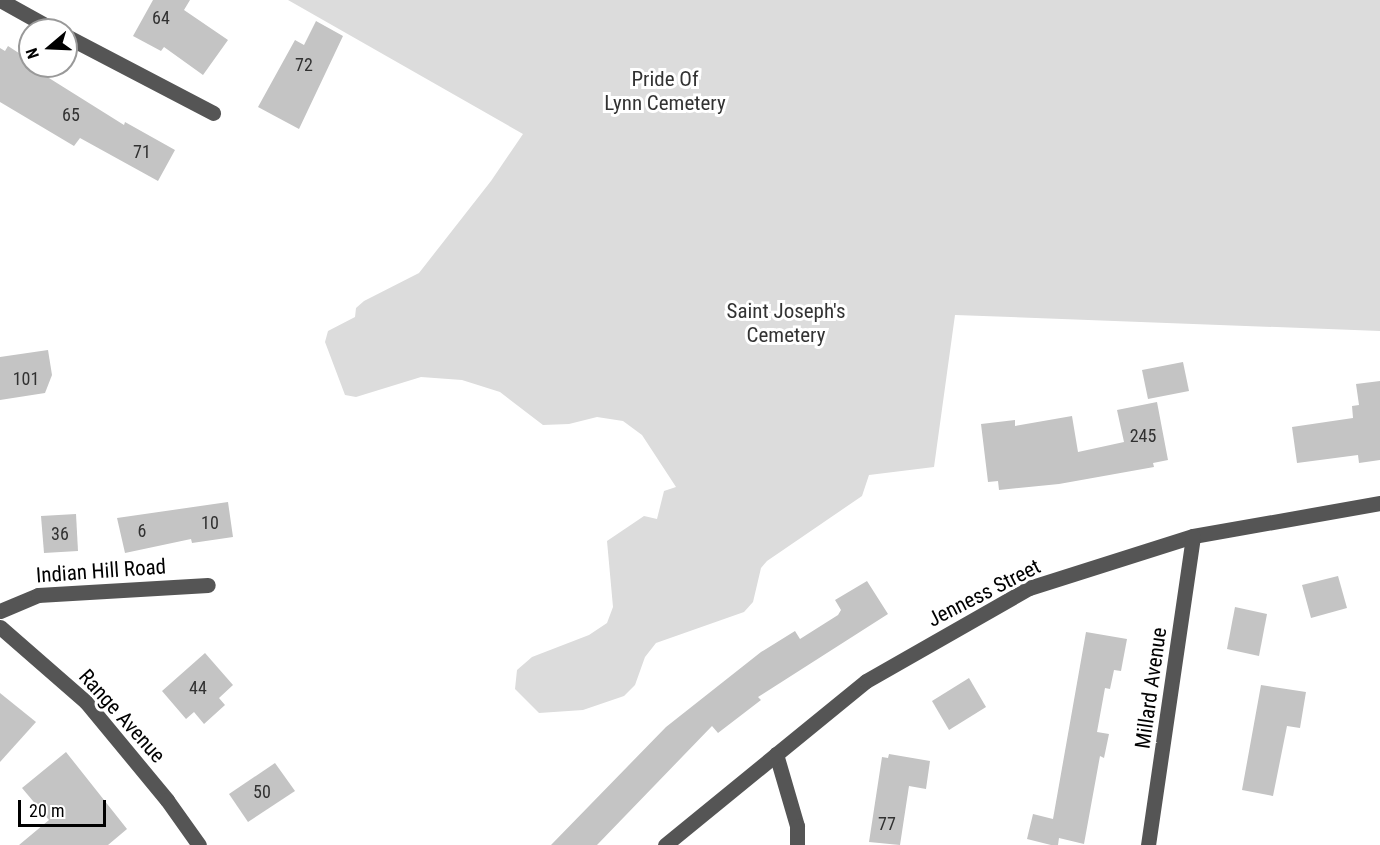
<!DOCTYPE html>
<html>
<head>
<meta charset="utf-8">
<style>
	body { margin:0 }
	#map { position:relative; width:1380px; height:845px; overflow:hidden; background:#fff; font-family:"Roboto Condensed",sans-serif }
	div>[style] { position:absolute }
	.green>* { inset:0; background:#dcdcdc }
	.building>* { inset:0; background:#c4c4c4 }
	.minor>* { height:15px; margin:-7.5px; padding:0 7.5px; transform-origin:7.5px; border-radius:7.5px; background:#555 }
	span { translate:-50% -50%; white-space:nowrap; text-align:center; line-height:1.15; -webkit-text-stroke:6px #fff; paint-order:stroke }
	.number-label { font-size:18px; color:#313131 }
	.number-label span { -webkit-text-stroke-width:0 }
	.park-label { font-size:21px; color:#333 }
	.street-label { font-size:21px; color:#000 }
	.north { position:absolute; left:18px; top:18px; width:60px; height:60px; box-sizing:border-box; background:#fff; border:2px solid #999; border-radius:50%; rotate:251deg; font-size:16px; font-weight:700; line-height:24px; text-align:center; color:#000 }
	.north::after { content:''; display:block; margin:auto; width:21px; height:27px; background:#000; clip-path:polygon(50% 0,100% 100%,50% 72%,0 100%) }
	.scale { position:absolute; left:18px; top:800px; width:88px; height:27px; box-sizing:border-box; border:3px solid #000; border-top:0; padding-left:8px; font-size:18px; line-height:21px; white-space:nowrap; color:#000; -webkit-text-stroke:4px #fff; paint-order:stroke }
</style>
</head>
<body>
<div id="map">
	<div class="green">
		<i style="clip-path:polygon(288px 0,1380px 0,1380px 331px,955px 315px,934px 467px,869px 475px,862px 496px,767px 561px,761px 568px,753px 602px,744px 612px,656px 643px,645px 657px,635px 685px,624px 696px,583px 710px,539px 713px,515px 689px,517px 670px,532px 657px,589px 635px,607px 623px,613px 607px,607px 541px,644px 516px,657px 519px,664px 491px,676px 487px,642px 435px,623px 421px,597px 417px,569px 424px,543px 425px,500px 392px,462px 380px,421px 377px,356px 397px,345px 395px,325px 342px,328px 331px,355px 317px,356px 308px,364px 301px,419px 273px,491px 181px,523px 134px)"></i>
	</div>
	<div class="building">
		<i style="clip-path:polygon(153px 0,190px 0,184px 10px,228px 40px,203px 75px,164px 47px,161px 51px,133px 36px)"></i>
		<i style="clip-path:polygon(316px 21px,343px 36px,299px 129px,258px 107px,295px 40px,304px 45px)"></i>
		<i style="clip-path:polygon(8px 46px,28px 59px,25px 63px,124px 125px,125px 122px,175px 150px,158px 181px,80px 138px,74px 146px,0 102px,0 48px,5px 51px)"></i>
		<i style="clip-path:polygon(48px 350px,52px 375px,45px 393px,0 400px,0 357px)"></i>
		<i style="clip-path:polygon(1183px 362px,1189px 391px,1148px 399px,1142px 370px)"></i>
		<i style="clip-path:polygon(1380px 381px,1380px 460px,1359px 463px,1358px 455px,1297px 463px,1292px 427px,1353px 418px,1352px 406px,1359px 405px,1356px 384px)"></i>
		<i style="clip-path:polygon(1157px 402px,1168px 460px,1153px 463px,1154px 467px,1059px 484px,999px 490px,998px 481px,988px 482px,981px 424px,1015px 420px,1015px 426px,1072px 416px,1078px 452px,1124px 442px,1117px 410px)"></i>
		<i style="clip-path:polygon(228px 502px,233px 537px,192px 543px,191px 539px,125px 553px,117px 518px)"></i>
		<i style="clip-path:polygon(76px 514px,78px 551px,44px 553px,41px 516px)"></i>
		<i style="clip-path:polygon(1338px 576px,1347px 608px,1311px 618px,1302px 585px)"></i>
		<i style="clip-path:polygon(867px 581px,888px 614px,758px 697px,761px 700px,718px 733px,712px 726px,597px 845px,551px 845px,666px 727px,761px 652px,795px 631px,800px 639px,838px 615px,841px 610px,835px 600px)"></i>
		<i style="clip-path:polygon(1235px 607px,1267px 614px,1259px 656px,1227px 649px)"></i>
		<i style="clip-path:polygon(1086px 632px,1127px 639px,1121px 671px,1114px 670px,1110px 689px,1105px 688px,1097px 732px,1109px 734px,1104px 758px,1100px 756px,1084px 844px,1059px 838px,1058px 845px,1051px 845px,1027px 839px,1033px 814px,1053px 819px)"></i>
		<i style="clip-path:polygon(205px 653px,233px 685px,219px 698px,225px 705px,204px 724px,194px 712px,186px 719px,162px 691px)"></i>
		<i style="clip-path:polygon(969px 678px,986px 707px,949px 730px,932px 701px)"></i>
		<i style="clip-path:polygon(1261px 685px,1306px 692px,1300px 728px,1287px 726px,1273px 796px,1242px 790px)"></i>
		<i style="clip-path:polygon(0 693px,36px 722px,0 762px)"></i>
		<i style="clip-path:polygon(66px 752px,127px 829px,108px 845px,19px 845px,49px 820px,22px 788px)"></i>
		<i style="clip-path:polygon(889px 754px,930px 761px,926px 789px,909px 786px,900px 845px,869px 842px,882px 757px,888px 758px)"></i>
		<i style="clip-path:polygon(275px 763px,295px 791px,248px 822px,229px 794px)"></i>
	</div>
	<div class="minor">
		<i style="left:0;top:0;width:62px;rotate:29.1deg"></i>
		<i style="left:66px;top:36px;width:166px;rotate:27.6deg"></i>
		<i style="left:0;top:611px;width:41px;rotate:-22.8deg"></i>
		<i style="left:38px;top:595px;width:170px;rotate:-3.4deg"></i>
		<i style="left:0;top:627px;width:114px;rotate:41.1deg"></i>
		<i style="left:86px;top:702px;width:127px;rotate:50.4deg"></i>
		<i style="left:167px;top:800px;width:55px;rotate:54.6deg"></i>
		<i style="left:776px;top:754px;width:75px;rotate:73.7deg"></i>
		<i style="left:797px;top:826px;width:19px;rotate:90deg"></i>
		<i style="left:665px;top:845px;width:259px;rotate:-39.2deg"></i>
		<i style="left:866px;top:681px;width:188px;rotate:-29.7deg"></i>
		<i style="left:1029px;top:588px;width:172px;rotate:-17.6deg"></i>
		<i style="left:1193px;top:536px;width:190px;rotate:-10deg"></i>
		<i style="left:1148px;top:845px;width:312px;rotate:-81.7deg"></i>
	</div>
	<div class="number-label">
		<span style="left:161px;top:18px">64</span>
		<span style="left:304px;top:65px">72</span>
		<span style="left:71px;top:115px">65</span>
		<span style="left:142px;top:152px">71</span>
		<span style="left:26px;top:379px">101</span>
		<span style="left:1143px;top:436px">245</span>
		<span style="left:210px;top:523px">10</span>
		<span style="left:142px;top:531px">6</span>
		<span style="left:60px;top:534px">36</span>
		<span style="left:198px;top:688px">44</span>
		<span style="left:262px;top:792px">50</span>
		<span style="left:887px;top:824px">77</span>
	</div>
	<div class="park-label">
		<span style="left:665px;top:91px">Pride Of<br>Lynn Cemetery</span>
		<span style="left:786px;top:323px">Saint Joseph's<br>Cemetery</span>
	</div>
	<div class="street-label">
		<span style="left:101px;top:571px;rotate:-4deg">Indian Hill Road</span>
		<span style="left:984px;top:593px;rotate:-27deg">Jenness Street</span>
		<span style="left:1151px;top:688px;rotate:-82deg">Millard Avenue</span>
		<span style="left:122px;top:716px;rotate:48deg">Range Avenue</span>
	</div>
	<div class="north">N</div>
	<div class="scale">20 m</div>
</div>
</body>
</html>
